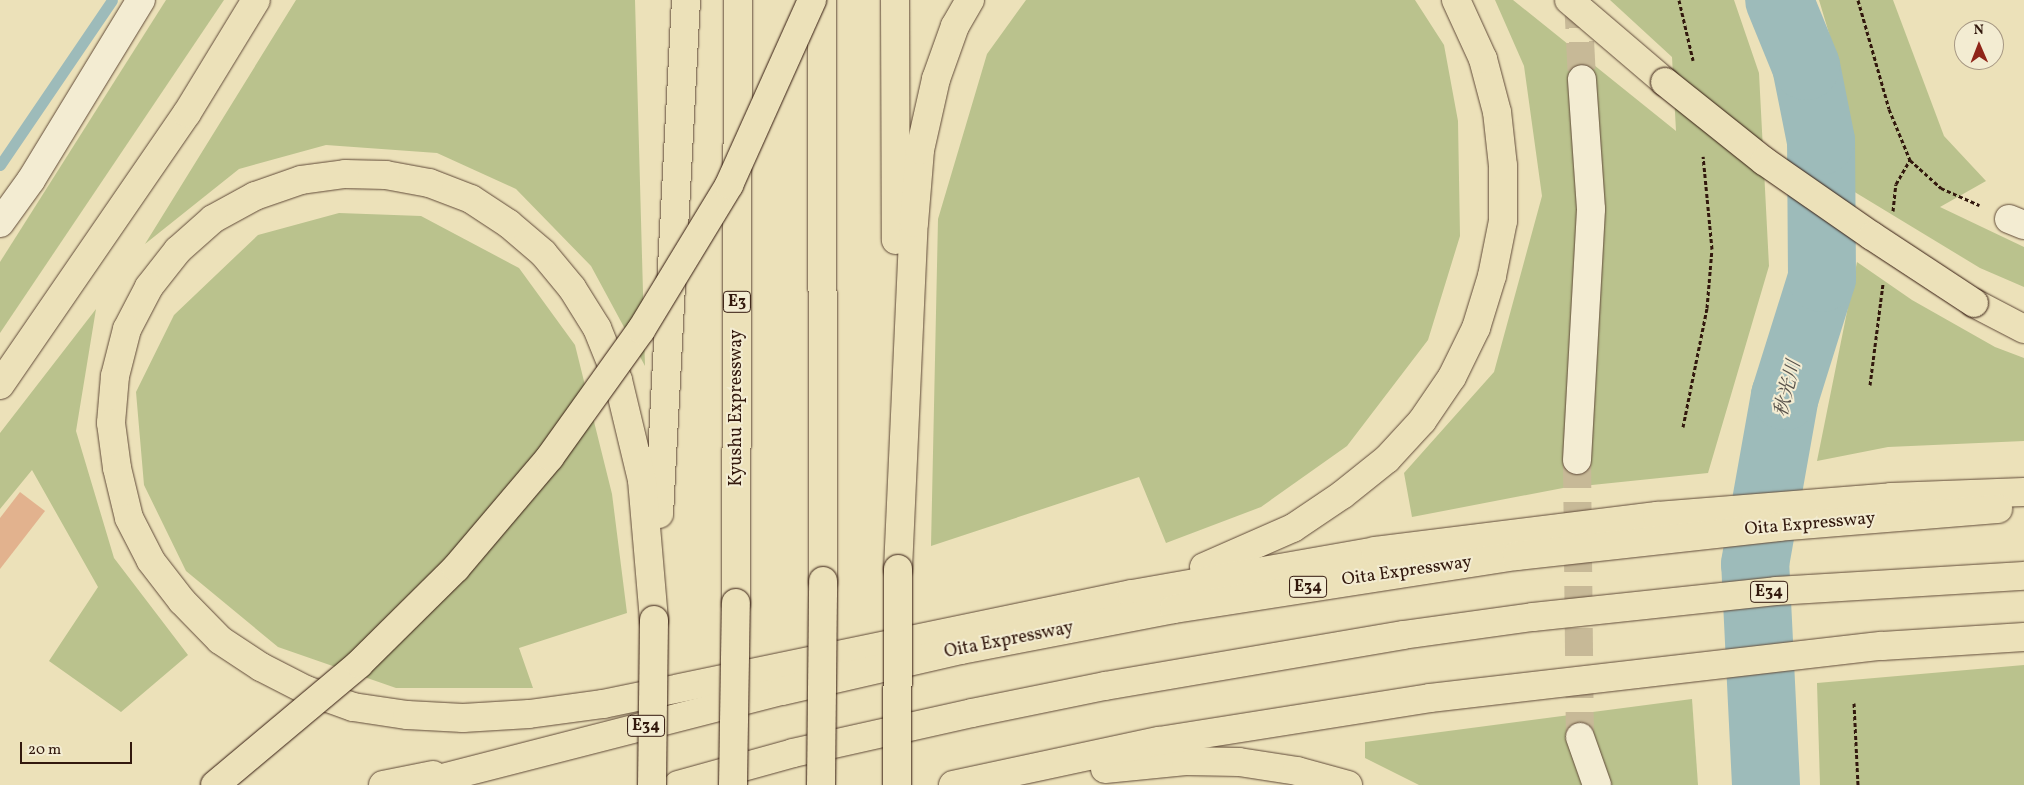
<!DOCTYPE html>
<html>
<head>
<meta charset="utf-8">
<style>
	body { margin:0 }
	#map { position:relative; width:2024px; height:785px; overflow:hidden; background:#ece1b9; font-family:Vollkorn,"Noto Serif JP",serif }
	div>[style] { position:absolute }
	.green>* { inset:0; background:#bac28d }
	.stream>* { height:11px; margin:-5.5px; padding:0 5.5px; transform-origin:5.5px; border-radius:5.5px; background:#9dbbba }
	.river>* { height:68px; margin:-34px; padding:0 34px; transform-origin:34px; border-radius:34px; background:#9dbbba }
	.building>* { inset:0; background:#e2b28e }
	.street-tunnel>* { height:28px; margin-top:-14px; transform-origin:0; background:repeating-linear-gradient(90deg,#c7b997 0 28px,transparent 0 42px) }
	.path>* { height:3px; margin-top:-1.5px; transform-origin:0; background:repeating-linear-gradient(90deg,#32180d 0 4px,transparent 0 6.5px) }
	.roads { filter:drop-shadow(0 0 1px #604a38) drop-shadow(0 0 1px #604a38) }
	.street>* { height:28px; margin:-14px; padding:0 14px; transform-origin:14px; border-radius:14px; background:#f3ecd2 }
	.highway>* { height:28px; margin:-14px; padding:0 14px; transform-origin:14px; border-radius:14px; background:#ece1b9 }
	.bridges { filter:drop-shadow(0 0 1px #32180d) drop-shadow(0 0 1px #32180d) }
	.highway-bridge>* { height:28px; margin:-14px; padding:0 14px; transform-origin:14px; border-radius:14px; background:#ece1b9 }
	span { translate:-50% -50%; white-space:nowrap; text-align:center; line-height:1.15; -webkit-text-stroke:4px #f3ecd2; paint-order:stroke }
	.shield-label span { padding:1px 4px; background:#f3ecd2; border:1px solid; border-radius:4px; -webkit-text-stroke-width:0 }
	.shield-label { font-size:16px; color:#32180d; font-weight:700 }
	.street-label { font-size:18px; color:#32180d }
	.water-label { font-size:19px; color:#57514a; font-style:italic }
	.north { position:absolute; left:1954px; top:20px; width:50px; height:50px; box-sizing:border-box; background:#f3ecd2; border:1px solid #a69783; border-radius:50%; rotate:359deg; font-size:14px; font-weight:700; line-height:20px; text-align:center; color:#32180d }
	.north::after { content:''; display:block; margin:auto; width:18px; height:22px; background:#8f2418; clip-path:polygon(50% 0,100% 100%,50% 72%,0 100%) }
	.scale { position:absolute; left:20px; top:742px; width:112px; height:22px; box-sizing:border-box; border:2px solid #32180d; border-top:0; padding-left:6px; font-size:15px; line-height:18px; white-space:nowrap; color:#32180d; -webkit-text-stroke:4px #f3ecd2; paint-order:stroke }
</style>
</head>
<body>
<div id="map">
	<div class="green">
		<i style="clip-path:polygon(166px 0,224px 0,0 333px,0 262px)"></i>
		<i style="clip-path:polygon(296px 0,635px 0,645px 366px,591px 266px,516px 189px,437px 153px,326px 145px,239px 169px,145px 244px)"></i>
		<i style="clip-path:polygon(1026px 0,1415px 0,1444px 45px,1458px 121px,1460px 236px,1428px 340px,1347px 446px,1261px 507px,1166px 543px,1139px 477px,931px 546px,938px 219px,987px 54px)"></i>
		<i style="clip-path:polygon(1495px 0,1513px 0,1676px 131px,1672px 57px,1610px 0,1734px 0,1759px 73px,1769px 266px,1708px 473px,1563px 488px,1412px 517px,1404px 473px,1494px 372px,1542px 196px,1524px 66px)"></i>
		<i style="clip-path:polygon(1819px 0,1893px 0,1944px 136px,1986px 181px,1940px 207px,2024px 247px,2024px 287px,1980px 268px,1853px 191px,1840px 70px)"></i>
		<i style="clip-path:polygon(339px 213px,421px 216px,519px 268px,575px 345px,612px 494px,627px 613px,519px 648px,533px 688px,396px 688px,278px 647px,186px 571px,144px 485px,136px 392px,174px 315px,258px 235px)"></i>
		<i style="clip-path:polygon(1857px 262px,1912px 300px,1995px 347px,2024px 358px,2024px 441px,1888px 447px,1817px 461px)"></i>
		<i style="clip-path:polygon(96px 309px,76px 431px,114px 558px,188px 655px,121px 712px,49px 661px,98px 587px,32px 470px,0 509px,0 433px)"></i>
		<i style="clip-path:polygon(2024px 665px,2024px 785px,1820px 785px,1817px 683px)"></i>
		<i style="clip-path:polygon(1692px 699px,1698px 785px,1419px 785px,1365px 758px,1365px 742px)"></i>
	</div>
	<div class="stream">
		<i style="left:0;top:165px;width:199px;rotate:-55.8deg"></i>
	</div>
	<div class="river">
		<i style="left:1766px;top:785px;width:221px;rotate:-92.8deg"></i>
		<i style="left:1755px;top:564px;width:171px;rotate:-79.9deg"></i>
		<i style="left:1785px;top:396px;width:124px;rotate:-72.6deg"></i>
		<i style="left:1822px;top:278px;width:137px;rotate:-90.4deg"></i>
		<i style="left:1821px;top:141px;width:76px;rotate:-101.3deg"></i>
		<i style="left:1806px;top:66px;width:71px;rotate:-112.2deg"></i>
	</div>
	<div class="building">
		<i style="clip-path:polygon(20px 492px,45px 511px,0 569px,0 518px)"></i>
	</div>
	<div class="street-tunnel">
		<i style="left:1578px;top:0;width:79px;rotate:87.1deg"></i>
		<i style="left:1577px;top:460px;width:277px;rotate:89.4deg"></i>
	</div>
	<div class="path">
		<i style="left:1679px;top:0;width:62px;rotate:76.9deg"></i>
		<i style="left:1858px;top:0;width:113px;rotate:74.1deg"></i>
		<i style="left:1889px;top:109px;width:55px;rotate:67.6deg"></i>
		<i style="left:1910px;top:160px;width:42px;rotate:42.1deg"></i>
		<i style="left:1941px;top:188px;width:42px;rotate:24.1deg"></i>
		<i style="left:1893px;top:211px;width:27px;rotate:-84deg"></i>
		<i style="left:1896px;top:184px;width:28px;rotate:-60deg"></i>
		<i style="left:1870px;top:385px;width:102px;rotate:-82.7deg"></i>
		<i style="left:1683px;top:427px;width:121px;rotate:-78.6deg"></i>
		<i style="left:1707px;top:308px;width:59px;rotate:-85.2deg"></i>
		<i style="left:1712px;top:249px;width:93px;rotate:-95.5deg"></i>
		<i style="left:1854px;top:703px;width:82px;rotate:87.2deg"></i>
	</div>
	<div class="roads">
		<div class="street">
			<i style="left:2009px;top:219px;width:16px;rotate:22deg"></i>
			<i style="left:0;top:223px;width:53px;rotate:-54.2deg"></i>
			<i style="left:31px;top:180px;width:211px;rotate:-58.6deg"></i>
			<i style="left:1577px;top:460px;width:251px;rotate:-86.8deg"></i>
			<i style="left:1591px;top:209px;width:130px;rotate:-94deg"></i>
			<i style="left:1580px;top:737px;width:51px;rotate:70.5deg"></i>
		</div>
		<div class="highway">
			<i style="left:822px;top:0;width:581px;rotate:89.9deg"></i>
			<i style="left:895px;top:0;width:240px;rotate:89.8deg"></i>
			<i style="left:1569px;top:0;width:126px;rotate:40.5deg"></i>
			<i style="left:1974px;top:303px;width:56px;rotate:27.5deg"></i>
			<i style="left:0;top:385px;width:330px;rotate:-55.5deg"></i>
			<i style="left:187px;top:113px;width:132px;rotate:-58.6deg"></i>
			<i style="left:659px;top:514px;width:515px;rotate:-86.99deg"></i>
			<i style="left:1204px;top:567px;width:97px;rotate:-23.7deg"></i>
			<i style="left:1293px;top:528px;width:59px;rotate:-34deg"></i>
			<i style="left:1342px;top:495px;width:58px;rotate:-38.7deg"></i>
			<i style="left:1387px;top:459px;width:52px;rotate:-47.4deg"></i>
			<i style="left:1422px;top:421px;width:53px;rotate:-55.7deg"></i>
			<i style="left:1452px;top:377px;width:55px;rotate:-63.9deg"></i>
			<i style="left:1476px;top:328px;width:54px;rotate:-72.9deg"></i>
			<i style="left:1492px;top:276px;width:56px;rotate:-78.7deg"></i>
			<i style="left:1503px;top:221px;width:55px;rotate:-90deg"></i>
			<i style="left:1503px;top:166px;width:54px;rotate:-96.3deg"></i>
			<i style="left:1497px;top:112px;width:55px;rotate:-104.8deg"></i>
			<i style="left:1483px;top:59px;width:65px;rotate:-114.6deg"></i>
			<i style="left:898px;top:569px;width:346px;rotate:-87.4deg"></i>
			<i style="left:914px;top:223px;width:73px;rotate:-85.3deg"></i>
			<i style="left:920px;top:150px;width:73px;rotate:-77.3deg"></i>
			<i style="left:936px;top:79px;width:56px;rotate:-70.3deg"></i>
			<i style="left:955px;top:26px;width:30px;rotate:-60deg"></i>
			<i style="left:736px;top:603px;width:603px;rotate:-89.81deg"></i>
			<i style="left:654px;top:620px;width:141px;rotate:-94.9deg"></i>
			<i style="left:642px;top:480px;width:103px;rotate:-103.5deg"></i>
			<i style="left:618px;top:380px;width:56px;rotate:-112deg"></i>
			<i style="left:597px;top:328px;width:47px;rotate:-122deg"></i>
			<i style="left:572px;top:288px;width:45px;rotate:-129.6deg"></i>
			<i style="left:543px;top:253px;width:45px;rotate:-139.5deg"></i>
			<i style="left:509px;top:224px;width:45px;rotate:-146.7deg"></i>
			<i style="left:471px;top:199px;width:45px;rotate:-159.1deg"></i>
			<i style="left:429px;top:183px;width:44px;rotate:-169.5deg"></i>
			<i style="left:386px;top:175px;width:41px;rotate:-178.6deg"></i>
			<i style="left:345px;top:174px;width:44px;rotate:172.2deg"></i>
			<i style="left:301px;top:180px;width:49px;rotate:160.8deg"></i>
			<i style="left:255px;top:196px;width:48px;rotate:151.3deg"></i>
			<i style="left:213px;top:219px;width:47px;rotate:138.5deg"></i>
			<i style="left:178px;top:250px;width:47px;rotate:128.1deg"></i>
			<i style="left:149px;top:287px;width:47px;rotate:117.6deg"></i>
			<i style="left:127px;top:329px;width:49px;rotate:104.3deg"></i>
			<i style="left:115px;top:376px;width:47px;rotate:94.9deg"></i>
			<i style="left:111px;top:423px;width:45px;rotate:82.4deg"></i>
			<i style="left:117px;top:468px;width:51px;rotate:76.5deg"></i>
			<i style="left:129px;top:518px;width:48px;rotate:62.9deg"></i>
			<i style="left:151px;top:561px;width:51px;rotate:52.2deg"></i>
			<i style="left:182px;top:601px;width:54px;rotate:45.7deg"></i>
			<i style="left:220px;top:640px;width:49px;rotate:33.4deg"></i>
			<i style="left:261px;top:667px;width:51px;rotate:27.1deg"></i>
			<i style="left:306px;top:690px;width:50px;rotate:19.9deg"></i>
			<i style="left:353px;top:707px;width:55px;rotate:8.4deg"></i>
			<i style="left:407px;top:715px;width:56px;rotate:3.1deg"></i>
			<i style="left:463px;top:718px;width:66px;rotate:-3.5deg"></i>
			<i style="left:529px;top:714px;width:75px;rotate:-7.7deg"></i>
			<i style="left:603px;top:704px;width:540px;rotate:-11.75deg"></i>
			<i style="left:1132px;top:594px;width:247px;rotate:-10deg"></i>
			<i style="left:1375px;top:551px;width:284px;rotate:-7.1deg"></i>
			<i style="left:1657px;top:516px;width:235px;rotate:-4.6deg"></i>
			<i style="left:1891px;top:497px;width:133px;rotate:-2.2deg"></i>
			<i style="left:1105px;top:769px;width:81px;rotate:-5.6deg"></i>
			<i style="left:1186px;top:761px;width:53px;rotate:1.1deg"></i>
			<i style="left:1239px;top:762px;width:59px;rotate:8.8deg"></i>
			<i style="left:1297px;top:771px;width:53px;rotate:15.4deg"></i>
			<i style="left:383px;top:785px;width:51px;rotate:-11.3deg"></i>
			<i style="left:415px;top:785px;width:379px;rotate:-14.4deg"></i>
			<i style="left:782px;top:691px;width:184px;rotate:-12.9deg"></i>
			<i style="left:961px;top:650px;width:217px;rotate:-10.9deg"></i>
			<i style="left:1174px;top:609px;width:347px;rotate:-8.8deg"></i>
			<i style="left:1517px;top:556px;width:263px;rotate:-6.3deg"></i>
			<i style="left:1778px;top:527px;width:221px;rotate:-4.7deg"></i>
			<i style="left:678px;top:785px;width:119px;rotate:-15.5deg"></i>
			<i style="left:793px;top:753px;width:183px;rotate:-12.6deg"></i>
			<i style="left:972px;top:713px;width:136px;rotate:-11.5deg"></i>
			<i style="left:1105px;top:686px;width:302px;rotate:-9.7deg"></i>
			<i style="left:1403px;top:635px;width:131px;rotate:-7.9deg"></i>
			<i style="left:1533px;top:617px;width:244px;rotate:-6.1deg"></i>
			<i style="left:1776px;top:591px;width:248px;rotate:-3.5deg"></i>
			<i style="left:953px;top:785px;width:211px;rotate:-12.1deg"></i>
			<i style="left:1159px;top:741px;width:274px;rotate:-9deg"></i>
			<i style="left:1430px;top:698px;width:455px;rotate:-6.6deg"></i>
			<i style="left:1882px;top:646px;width:142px;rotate:-3.6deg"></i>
		</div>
	</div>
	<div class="bridges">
		<div class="highway-bridge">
			<i style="left:1665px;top:82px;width:127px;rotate:38.6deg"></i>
			<i style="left:1764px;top:161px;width:131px;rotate:34.8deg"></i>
			<i style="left:1872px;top:236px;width:122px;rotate:33.3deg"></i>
			<i style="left:215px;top:785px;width:188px;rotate:-40deg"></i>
			<i style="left:359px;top:664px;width:136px;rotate:-44.7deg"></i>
			<i style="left:456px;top:568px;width:145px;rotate:-49.7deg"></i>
			<i style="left:550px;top:457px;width:156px;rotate:-54.4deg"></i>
			<i style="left:641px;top:330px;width:170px;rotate:-58.7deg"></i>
			<i style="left:729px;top:185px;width:203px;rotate:-65.8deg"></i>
			<i style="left:652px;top:785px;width:165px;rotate:-89.3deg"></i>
			<i style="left:733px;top:785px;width:182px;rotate:-89.1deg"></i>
			<i style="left:821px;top:785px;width:204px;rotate:-89.4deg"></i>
			<i style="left:897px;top:785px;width:216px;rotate:-89.7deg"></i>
		</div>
	</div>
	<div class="shield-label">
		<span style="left:737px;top:302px">E3</span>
		<span style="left:1308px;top:587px">E34</span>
		<span style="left:1769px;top:592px">E34</span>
		<span style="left:646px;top:726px">E34</span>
	</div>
	<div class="street-label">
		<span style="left:737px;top:408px;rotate:-90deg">Kyushu Expressway</span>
		<span style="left:1810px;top:525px;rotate:-5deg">Oita Expressway</span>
		<span style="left:1407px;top:572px;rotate:-8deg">Oita Expressway</span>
		<span style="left:1009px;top:641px;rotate:-11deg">Oita Expressway</span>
	</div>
	<div class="water-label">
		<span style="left:1789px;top:389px;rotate:-76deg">秋光川</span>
	</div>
	<div class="north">N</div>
	<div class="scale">20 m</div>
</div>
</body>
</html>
